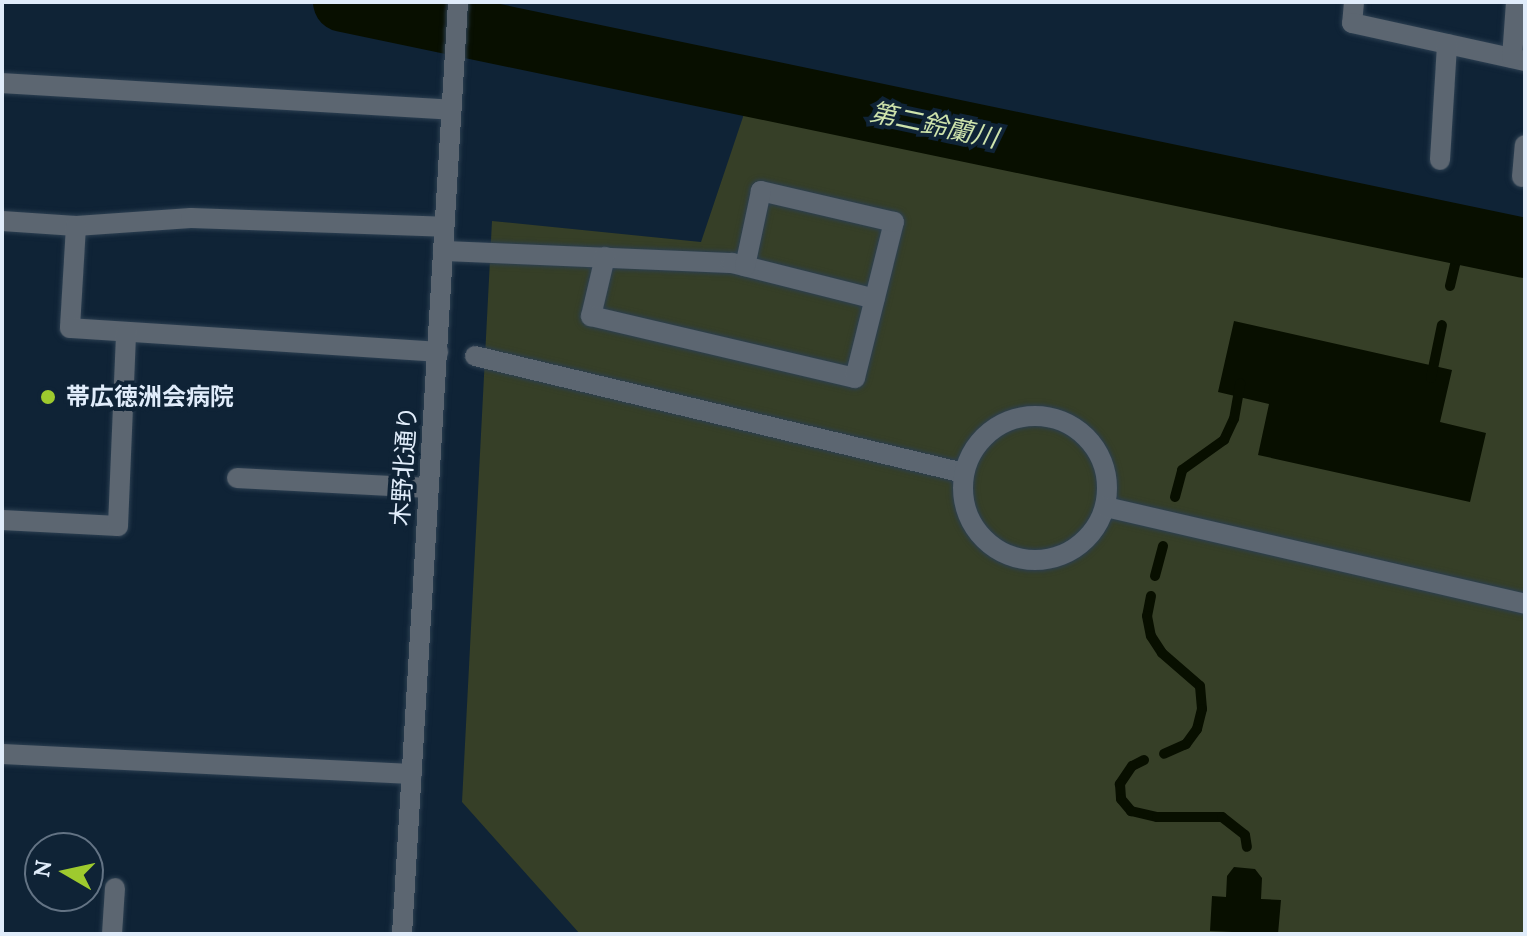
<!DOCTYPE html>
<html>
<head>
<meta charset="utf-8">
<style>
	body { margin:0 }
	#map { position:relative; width:1527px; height:936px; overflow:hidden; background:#0f2336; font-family:Lora,"Noto Sans JP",serif }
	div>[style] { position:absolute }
	.green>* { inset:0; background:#363f27 }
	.water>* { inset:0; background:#080f00 }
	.stream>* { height:10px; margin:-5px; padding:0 5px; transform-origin:5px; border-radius:5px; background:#080f00 }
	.river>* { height:60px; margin:-30px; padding:0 30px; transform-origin:30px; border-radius:30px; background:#080f00 }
	.roads { filter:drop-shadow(0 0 2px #2c3f51) drop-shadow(0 0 2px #2c3f51) }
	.minor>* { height:20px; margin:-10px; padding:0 10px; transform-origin:10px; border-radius:10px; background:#5c6671 }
	.minor>.ring { margin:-10px; padding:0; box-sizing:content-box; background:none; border:20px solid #5c6671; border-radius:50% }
	.dots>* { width:22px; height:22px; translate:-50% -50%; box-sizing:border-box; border:4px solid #0f2336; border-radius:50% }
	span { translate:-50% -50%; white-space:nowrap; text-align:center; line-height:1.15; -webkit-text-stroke:8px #0f2336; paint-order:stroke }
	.poi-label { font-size:24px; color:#e0ecfa; font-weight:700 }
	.left { translate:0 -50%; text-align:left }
	.street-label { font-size:24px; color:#e0ecfa }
	.water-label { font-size:26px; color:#cee3ac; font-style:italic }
	.frame { position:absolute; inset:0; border:4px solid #e0ecfa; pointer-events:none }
	.north { position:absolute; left:24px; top:832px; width:80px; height:80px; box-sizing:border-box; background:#0f2336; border:2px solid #637384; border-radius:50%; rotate:279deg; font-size:22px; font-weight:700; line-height:32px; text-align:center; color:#e0ecfa }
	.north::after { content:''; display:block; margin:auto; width:28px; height:36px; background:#9eca2e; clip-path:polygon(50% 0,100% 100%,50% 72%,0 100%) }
</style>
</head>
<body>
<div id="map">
	<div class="green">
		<i style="clip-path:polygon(748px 102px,1525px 267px,1525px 934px,580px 934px,462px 802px,492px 221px,701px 242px)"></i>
	</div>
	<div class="water">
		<i style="clip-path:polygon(1234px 321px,1452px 370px,1440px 422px,1486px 433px,1470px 502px,1258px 455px,1269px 404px,1218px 392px)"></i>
		<i style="clip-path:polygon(1234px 867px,1255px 869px,1262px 878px,1261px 899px,1281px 900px,1278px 934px,1210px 931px,1212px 896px,1226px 897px,1227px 876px)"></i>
	</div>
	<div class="stream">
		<i style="left:1450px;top:286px;width:52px;rotate:-76.8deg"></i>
		<i style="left:1431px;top:378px;width:54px;rotate:-78.3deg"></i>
		<i style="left:1175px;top:497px;width:28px;rotate:-75deg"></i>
		<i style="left:1182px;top:470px;width:52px;rotate:-35.5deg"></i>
		<i style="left:1224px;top:440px;width:23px;rotate:-65deg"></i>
		<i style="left:1234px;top:419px;width:36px;rotate:-80deg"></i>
		<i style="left:1155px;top:576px;width:31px;rotate:-75deg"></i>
		<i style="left:1151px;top:596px;width:20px;rotate:101deg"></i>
		<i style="left:1147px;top:616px;width:20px;rotate:79deg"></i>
		<i style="left:1151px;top:636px;width:20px;rotate:57deg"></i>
		<i style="left:1162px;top:653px;width:50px;rotate:41deg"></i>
		<i style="left:1200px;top:686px;width:23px;rotate:85deg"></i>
		<i style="left:1202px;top:709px;width:21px;rotate:104deg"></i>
		<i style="left:1197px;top:729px;width:19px;rotate:126deg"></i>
		<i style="left:1186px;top:744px;width:24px;rotate:156deg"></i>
		<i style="left:1144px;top:760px;width:13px;rotate:153deg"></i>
		<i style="left:1132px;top:766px;width:22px;rotate:124deg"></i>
		<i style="left:1120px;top:784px;width:15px;rotate:86deg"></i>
		<i style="left:1121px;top:799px;width:16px;rotate:50deg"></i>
		<i style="left:1131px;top:811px;width:27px;rotate:13deg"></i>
		<i style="left:1157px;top:817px;width:65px"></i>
		<i style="left:1222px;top:817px;width:29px;rotate:38deg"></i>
		<i style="left:1245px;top:835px;width:12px;rotate:81deg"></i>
	</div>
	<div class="river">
		<i style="left:343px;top:2px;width:1207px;rotate:11.76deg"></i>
	</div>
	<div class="roads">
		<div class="minor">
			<i style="left:1354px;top:2px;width:21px;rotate:95deg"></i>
			<i style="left:1352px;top:23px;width:177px;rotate:12.4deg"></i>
			<i style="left:1512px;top:58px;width:56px;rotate:-85.9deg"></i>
			<i style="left:2px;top:83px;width:449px;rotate:3.4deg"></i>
			<i style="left:1440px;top:160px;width:116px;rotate:-86.5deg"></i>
			<i style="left:1522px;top:177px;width:32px;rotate:-85deg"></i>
			<i style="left:2px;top:221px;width:74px;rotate:3.9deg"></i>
			<i style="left:76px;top:226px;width:115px;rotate:-4deg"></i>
			<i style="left:191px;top:218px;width:253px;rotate:2deg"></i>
			<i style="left:76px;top:226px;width:102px;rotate:93.4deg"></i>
			<i style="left:70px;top:328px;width:369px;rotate:3.7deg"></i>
			<i style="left:443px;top:251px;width:289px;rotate:2.4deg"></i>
			<i style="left:732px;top:263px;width:147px;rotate:14.1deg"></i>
			<i style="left:605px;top:257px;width:61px;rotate:103.3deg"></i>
			<i style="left:591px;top:316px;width:271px;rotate:13.2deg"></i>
			<i style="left:855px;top:378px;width:161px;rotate:-76deg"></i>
			<i style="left:894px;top:222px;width:137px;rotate:-166.9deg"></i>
			<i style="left:761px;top:191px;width:77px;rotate:102deg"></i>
			<i style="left:475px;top:356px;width:503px;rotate:13.46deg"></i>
			<i class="ring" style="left:963px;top:416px;width:124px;height:124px"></i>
			<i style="left:237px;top:478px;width:192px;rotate:3deg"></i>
			<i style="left:1106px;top:507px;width:430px;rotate:13deg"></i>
			<i style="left:2px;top:520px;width:116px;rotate:3deg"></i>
			<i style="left:118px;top:526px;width:193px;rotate:-87.6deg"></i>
			<i style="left:2px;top:754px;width:410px;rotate:2.8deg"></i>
			<i style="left:112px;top:934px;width:46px;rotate:-86.3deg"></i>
			<i style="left:402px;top:934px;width:934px;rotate:-86.56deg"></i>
		</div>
	</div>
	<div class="dots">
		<i style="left:48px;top:397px;background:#9eca2e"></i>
	</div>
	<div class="poi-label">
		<span class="left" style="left:66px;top:397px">帯広徳洲会病院</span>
	</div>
	<div class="street-label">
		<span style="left:404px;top:466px;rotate:-86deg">木野北通り</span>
	</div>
	<div class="water-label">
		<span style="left:934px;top:125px;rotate:12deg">第二鈴蘭川</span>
	</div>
	<div class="frame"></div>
	<div class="north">N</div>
</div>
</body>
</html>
